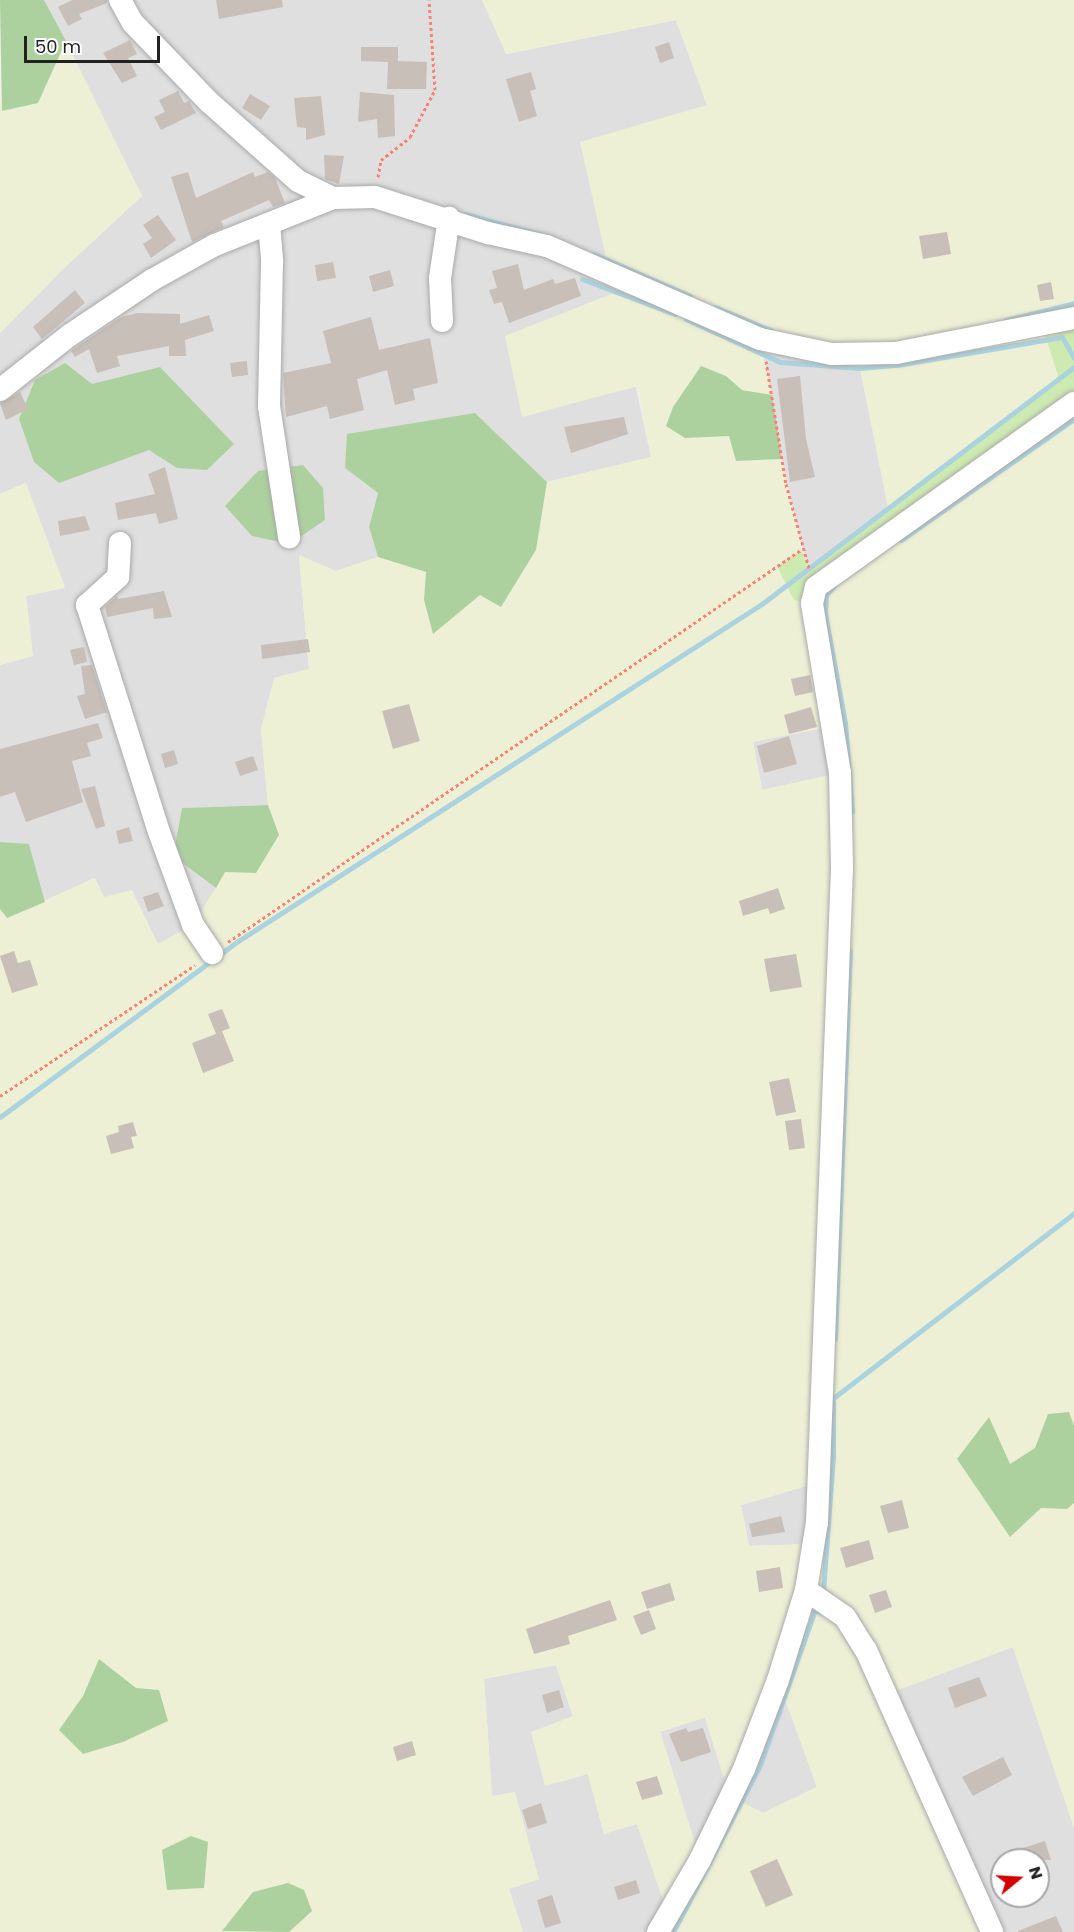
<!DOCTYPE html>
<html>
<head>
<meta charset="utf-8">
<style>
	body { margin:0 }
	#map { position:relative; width:1074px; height:1932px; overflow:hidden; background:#f2efe9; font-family:Poppins,sans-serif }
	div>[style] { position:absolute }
	.residential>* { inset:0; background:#e0dfdf }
	.farmland>* { inset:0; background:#eef0d5 }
	.grass>* { inset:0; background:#cdebb0 }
	.forest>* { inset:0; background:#add19e }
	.stream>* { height:5px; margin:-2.5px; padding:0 2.5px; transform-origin:2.5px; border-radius:2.5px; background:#aad3df }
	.building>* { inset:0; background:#c7bfb8 }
	.path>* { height:3px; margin-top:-1.5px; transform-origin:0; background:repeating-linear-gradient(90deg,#fa8072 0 3px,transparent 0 6px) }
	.roads { filter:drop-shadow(0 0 2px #a9a9a9) drop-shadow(0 0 2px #a9a9a9) }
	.minor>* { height:22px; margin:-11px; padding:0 11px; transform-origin:11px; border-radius:11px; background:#fff }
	span { translate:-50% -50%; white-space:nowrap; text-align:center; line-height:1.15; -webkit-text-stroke:4.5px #fff; paint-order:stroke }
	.north { position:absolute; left:990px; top:1848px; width:60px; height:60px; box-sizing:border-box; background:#fff; border:2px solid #a7a7a7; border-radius:50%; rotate:72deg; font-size:16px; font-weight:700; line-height:24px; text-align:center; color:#222 }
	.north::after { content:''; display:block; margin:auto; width:21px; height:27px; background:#d40000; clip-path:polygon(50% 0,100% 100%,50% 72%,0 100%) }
	.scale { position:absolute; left:24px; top:36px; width:136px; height:27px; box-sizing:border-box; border:3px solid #222; border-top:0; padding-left:8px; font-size:18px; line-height:21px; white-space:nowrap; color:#222; -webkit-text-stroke:4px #fff; paint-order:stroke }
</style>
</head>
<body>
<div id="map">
	<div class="residential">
		<i style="clip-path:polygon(44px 0,482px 0,507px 54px,676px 20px,707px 105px,611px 273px,651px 457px,547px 482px,475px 413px,345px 468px,378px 493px,369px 527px,378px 557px,336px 571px,299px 556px,309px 669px,261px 729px,268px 805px,182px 808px,173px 856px,216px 888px,193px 925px,158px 944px,104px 897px,94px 878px,45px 902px,29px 845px,0 842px,0 665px,33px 656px,26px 596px,64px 588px,25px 483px,0 494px,0 333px,64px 268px,142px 196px)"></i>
		<i style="clip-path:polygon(760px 339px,857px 353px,860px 368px,888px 507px,808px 567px,786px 484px)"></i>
		<i style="clip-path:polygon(834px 725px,840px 773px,762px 790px,753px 742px)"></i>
		<i style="clip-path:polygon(820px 1482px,814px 1544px,749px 1546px,741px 1505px)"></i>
		<i style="clip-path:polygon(evenodd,1013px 1647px,1074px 1828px,1074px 1932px,992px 1932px,887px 1694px,1013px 1647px,1002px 1860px,1038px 1860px,1038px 1896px,1002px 1896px,1002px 1860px)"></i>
		<i style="clip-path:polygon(556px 1665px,573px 1716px,545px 1785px,588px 1774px,604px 1834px,637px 1823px,674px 1932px,523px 1932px,509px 1889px,539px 1879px,492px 1796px,484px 1679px)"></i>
		<i style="clip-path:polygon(778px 1680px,817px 1787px,763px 1813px,731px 1797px,700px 1860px,660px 1732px,705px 1717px,730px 1796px)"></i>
	</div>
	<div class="farmland">
		<i style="clip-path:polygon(evenodd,482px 0,1074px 0,1074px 318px,1042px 325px,1059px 379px,888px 507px,857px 353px,760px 340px,772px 395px,742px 390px,726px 376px,685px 438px,730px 436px,736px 461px,782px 459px,801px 550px,777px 566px,794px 600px,1074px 403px,1074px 1828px,1013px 1647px,887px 1694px,992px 1932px,674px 1932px,637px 1824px,604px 1834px,588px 1774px,545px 1786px,531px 1732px,573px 1716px,556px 1665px,484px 1679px,492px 1796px,515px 1792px,539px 1879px,509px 1889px,523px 1932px,0 1932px,0 910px,7px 917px,95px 878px,104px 897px,132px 890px,158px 944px,193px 925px,225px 872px,279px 835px,268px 805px,261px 729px,274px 678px,309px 669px,299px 555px,336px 571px,378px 557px,426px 572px,424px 600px,434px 633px,480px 594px,501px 607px,536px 550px,547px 482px,651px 457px,638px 386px,522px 417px,505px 336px,614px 293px,580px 142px,707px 105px,676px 20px,506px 54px,482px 0,834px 726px,840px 773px,762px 790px,753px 742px,834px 726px,482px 0,820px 1482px,813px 1544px,749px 1546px,741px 1505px,820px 1482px,482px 0,779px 1681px,817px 1787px,763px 1813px,731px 1797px,779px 1681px,482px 0,705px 1718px,730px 1797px,700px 1859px,660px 1731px,705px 1718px)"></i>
		<i style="clip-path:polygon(66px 41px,142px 196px,64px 268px,0 333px,0 100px,3px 111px,38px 103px)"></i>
		<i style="clip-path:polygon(26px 483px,65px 587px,26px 596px,33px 656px,0 665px,0 494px)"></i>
	</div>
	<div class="grass">
		<i style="clip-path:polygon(1074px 318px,1074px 403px,812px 603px,794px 600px,777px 566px,801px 550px,809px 567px,1059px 379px,1042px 325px)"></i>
	</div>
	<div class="forest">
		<i style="clip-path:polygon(0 0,44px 0,66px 41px,38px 103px,2px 111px)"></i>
		<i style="clip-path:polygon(65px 363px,92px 384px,160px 367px,234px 444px,207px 470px,177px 468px,149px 450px,59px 483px,34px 462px,19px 419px,35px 380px)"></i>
		<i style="clip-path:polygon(701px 366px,726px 376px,742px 390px,772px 395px,782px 459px,736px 461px,729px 436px,685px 438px,666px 426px,673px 407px)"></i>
		<i style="clip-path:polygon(475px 413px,547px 482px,536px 550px,501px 607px,480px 595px,433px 634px,424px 600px,426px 572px,378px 557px,369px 527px,378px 493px,345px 468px,347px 434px)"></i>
		<i style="clip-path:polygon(303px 465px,323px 488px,325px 520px,300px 537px,285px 543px,252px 536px,225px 506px,258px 471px)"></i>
		<i style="clip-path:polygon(268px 805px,279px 835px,256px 873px,225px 872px,216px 888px,173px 856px,182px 808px)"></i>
		<i style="clip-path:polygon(0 842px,29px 844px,45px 902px,7px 918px,0 909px)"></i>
		<i style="clip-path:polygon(1069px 1412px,1074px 1426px,1074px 1503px,1067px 1509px,1041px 1508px,1010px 1537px,957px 1459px,989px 1417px,1010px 1464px,1035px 1448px,1048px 1414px)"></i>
		<i style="clip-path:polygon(99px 1659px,136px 1688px,159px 1690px,168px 1721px,123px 1742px,83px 1754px,59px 1730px,83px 1696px)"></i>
		<i style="clip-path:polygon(191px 1836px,208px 1842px,204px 1888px,167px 1890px,162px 1850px)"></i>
		<i style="clip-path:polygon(288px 1883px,304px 1890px,312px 1911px,289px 1932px,222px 1931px,253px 1892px)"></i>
	</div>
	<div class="stream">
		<i style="left:465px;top:214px;width:81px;rotate:15.1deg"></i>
		<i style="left:594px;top:254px;width:105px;rotate:23.6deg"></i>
		<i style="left:582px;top:279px;width:99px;rotate:20.6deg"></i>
		<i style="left:715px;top:307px;width:60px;rotate:22.7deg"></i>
		<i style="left:686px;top:319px;width:103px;rotate:24.6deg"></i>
		<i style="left:780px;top:362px;width:80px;rotate:4.3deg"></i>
		<i style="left:860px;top:368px;width:37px;rotate:-5deg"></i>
		<i style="left:897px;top:365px;width:167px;rotate:-9.6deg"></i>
		<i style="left:1062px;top:337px;width:24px;rotate:60deg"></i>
		<i style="left:1006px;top:320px;width:70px;rotate:-14deg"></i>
		<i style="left:901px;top:540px;width:211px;rotate:-35deg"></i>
		<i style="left:834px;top:586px;width:12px;rotate:132deg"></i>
		<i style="left:826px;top:595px;width:19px;rotate:93deg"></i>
		<i style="left:825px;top:614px;width:111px;rotate:79.6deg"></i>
		<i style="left:845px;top:723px;width:89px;rotate:85.5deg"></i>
		<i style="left:0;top:1117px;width:296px;rotate:-36.5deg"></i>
		<i style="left:238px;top:941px;width:624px;rotate:-32.77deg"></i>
		<i style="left:763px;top:603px;width:390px;rotate:-37.2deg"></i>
		<i style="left:835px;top:1339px;width:389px;rotate:-87.8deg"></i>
		<i style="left:832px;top:1399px;width:305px;rotate:-37.5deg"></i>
		<i style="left:823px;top:1592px;width:136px;rotate:-85.8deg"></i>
		<i style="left:833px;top:1456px;width:54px;rotate:-90deg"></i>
		<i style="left:673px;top:1932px;width:188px;rotate:-62.5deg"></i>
		<i style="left:760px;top:1765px;width:164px;rotate:-70.5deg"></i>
		<i style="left:815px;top:1610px;width:5px;rotate:22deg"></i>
	</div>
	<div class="building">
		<i style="clip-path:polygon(72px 0,107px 0,107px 3px,79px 14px,82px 19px,68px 26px,58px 7px)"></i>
		<i style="clip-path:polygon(216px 0,282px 0,283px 7px,219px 19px)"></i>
		<i style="clip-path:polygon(130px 40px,137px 54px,128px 58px,137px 76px,122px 83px,103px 53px)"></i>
		<i style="clip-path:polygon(669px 42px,674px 58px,660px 63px,655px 47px)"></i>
		<i style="clip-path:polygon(361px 47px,398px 47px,398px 61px,427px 62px,426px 89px,387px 89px,388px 62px,361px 61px)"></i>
		<i style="clip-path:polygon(531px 72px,536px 89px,530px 91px,537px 116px,519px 122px,506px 79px)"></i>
		<i style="clip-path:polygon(178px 91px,184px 103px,189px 101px,196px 113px,161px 130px,154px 117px,165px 112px,159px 100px)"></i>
		<i style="clip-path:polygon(360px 92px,394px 95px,395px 136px,378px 138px,377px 119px,358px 122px)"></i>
		<i style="clip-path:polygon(250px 94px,270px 106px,261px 120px,242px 108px)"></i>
		<i style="clip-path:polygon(321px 96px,325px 135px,306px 140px,306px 128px,297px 127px,294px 98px)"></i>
		<i style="clip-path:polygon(324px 155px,344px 156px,339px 184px,325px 179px)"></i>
		<i style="clip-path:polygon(188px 172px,196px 198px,253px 172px,255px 177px,268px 172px,275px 178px,285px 203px,273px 207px,269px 200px,221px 221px,224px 227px,192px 242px,171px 177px)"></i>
		<i style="clip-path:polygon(158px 215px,176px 240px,151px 258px,143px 244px,152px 238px,143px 225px)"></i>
		<i style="clip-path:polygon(947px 232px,951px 254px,923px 259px,919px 236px)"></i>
		<i style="clip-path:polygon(333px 262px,336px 278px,317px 281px,315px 265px)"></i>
		<i style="clip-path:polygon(518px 264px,524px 290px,553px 279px,555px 284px,575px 278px,581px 296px,509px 323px,502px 302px,494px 304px,489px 290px,497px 288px,492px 271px)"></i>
		<i style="clip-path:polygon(390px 270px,394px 286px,373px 292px,369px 276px)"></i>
		<i style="clip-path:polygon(1051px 282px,1054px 299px,1040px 301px,1037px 285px)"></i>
		<i style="clip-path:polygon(75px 290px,85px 303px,42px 339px,33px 327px)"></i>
		<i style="clip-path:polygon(138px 313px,180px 314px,180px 324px,209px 315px,214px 331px,185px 340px,186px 356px,169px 356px,169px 346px,117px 356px,120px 366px,97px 373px,89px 349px,75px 357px,71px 351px,78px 346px,121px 317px)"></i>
		<i style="clip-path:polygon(371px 317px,379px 350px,430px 338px,438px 383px,413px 389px,415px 400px,395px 405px,387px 370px,357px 379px,364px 410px,330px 419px,327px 406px,286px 417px,283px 373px,331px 363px,323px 331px)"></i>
		<i style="clip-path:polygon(247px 361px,248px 375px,232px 377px,230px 363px)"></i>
		<i style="clip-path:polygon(800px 376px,806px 439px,815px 477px,790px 482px,777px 379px)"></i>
		<i style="clip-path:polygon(20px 392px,28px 409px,6px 420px,0 403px)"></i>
		<i style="clip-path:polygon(624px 417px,628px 434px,571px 453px,564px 427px)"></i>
		<i style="clip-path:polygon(165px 467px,178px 519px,159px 524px,156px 513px,118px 520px,115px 503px,155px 494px,148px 474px)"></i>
		<i style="clip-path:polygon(85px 516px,90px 530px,60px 536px,58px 521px)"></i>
		<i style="clip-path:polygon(164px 591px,172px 617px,154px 619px,153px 608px,107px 617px,105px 607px,117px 596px,118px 599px)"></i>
		<i style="clip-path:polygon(308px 639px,310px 652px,262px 659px,261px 645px)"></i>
		<i style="clip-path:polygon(84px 647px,87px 662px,74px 665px,70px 650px)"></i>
		<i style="clip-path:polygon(92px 665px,107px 712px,85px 719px,77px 696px,85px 694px,81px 666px)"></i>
		<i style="clip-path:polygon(810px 675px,813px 692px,795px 696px,791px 679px)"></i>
		<i style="clip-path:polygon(409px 704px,420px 741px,393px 749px,382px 711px)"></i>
		<i style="clip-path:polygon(811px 707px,817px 727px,789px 734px,784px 715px)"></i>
		<i style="clip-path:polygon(98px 723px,103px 738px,87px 743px,91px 756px,72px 761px,83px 802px,26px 822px,15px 792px,0 797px,0 749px)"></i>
		<i style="clip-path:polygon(789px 736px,797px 764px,764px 773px,757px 746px)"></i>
		<i style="clip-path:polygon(174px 750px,178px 764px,165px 768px,161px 754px)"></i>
		<i style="clip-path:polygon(253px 756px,258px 770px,240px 776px,235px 762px)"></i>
		<i style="clip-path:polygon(95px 786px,105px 826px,96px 829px,81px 789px)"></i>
		<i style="clip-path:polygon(129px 827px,133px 841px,119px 844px,116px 831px)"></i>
		<i style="clip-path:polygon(778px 888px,785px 909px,770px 914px,768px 908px,743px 916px,739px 901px)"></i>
		<i style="clip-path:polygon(158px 892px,164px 906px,148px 912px,143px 897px)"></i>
		<i style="clip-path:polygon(14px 951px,18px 963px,30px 960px,38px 985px,12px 993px,0 956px)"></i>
		<i style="clip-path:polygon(796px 954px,802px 987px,770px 992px,764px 959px)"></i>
		<i style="clip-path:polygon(222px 1009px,230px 1028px,222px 1031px,234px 1061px,203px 1073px,192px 1043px,216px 1034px,208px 1014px)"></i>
		<i style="clip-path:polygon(789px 1078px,796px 1112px,776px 1116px,769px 1082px)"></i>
		<i style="clip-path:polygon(801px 1119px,805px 1148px,789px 1150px,785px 1121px)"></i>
		<i style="clip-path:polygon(133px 1122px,137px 1136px,131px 1137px,134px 1148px,111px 1154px,106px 1136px,119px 1132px,118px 1126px)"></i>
		<i style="clip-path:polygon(902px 1500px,909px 1528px,888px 1533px,880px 1506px)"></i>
		<i style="clip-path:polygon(781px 1516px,785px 1532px,752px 1537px,749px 1524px)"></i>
		<i style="clip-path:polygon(869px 1540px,874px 1559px,846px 1568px,840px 1548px)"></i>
		<i style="clip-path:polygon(780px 1567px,783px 1588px,759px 1592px,756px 1571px)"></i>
		<i style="clip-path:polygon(670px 1583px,675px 1600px,647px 1609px,641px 1592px)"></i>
		<i style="clip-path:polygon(886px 1590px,892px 1607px,875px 1613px,869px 1595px)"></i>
		<i style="clip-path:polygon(610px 1600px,617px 1620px,568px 1636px,570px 1644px,534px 1654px,526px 1629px)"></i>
		<i style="clip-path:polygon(649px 1610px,656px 1629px,641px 1635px,633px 1616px)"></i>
		<i style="clip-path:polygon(979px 1677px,987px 1696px,955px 1708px,948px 1688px)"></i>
		<i style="clip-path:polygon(559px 1690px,564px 1707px,547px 1713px,542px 1695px)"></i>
		<i style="clip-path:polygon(686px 1728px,688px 1732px,703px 1728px,711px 1752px,681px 1762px,669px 1734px)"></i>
		<i style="clip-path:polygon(412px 1741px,416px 1755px,397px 1761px,393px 1747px)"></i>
		<i style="clip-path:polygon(1003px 1757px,1012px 1775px,973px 1796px,962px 1777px)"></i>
		<i style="clip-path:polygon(657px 1776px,663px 1794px,642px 1800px,636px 1782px)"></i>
		<i style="clip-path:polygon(541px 1803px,547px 1823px,528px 1829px,522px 1810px)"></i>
		<i style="clip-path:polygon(1045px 1841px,1051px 1860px,1027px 1860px,1023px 1848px)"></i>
		<i style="clip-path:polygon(777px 1859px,793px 1895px,766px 1907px,750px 1871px)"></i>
		<i style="clip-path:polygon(636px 1880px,640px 1893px,618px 1900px,614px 1887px)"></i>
		<i style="clip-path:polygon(552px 1895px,561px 1923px,545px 1928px,537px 1900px)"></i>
		<i style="clip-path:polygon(1056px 1916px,1063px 1932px,1018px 1932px,1018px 1931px)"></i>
	</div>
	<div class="path">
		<i style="left:378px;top:177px;width:17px;rotate:-80deg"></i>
		<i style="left:381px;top:160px;width:37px;rotate:-38deg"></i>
		<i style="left:410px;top:137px;width:53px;rotate:-62deg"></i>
		<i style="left:435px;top:90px;width:90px;rotate:-93.8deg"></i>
		<i style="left:766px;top:361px;width:125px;rotate:80.8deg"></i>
		<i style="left:786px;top:484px;width:87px;rotate:74.7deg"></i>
		<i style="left:228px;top:942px;width:694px;rotate:-34.38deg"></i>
		<i style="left:0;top:1096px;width:235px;rotate:-33.9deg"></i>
	</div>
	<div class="roads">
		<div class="minor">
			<i style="left:120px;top:0;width:26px;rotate:61deg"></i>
			<i style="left:133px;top:23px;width:110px;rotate:46.1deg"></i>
			<i style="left:209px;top:102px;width:119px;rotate:41.6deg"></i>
			<i style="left:298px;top:181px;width:39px;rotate:26deg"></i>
			<i style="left:333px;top:198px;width:42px;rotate:-1.4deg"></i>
			<i style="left:375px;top:197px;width:119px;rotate:17.7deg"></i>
			<i style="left:488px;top:233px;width:60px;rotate:12.4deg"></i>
			<i style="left:547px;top:246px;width:232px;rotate:23.6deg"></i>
			<i style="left:760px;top:339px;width:73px;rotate:11.9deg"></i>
			<i style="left:831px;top:354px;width:65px;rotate:-0.9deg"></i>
			<i style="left:896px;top:353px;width:181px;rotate:-11.1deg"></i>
			<i style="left:269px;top:224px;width:38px;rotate:85deg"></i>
			<i style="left:272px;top:262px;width:144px;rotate:91.2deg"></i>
			<i style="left:269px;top:406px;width:133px;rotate:81.3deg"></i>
			<i style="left:442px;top:321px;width:43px;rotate:-92.7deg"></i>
			<i style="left:440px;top:278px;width:61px;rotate:-81.5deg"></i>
			<i style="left:0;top:390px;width:89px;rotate:-38.2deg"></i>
			<i style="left:70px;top:335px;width:99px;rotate:-33.9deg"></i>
			<i style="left:152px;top:280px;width:72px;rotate:-29.1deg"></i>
			<i style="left:215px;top:245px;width:127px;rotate:-21.7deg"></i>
			<i style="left:120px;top:543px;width:34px;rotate:93deg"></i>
			<i style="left:118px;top:577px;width:42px;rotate:137.9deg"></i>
			<i style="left:87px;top:605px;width:238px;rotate:72.4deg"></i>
			<i style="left:159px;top:832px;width:99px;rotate:69.9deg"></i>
			<i style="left:193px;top:925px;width:34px;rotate:56deg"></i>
			<i style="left:806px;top:1590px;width:47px;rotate:34.7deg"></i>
			<i style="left:845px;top:1617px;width:39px;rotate:58deg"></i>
			<i style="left:866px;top:1650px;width:309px;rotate:65.9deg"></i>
			<i style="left:658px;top:1932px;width:83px;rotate:-59.7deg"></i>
			<i style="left:700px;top:1860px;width:101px;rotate:-64.2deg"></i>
			<i style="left:744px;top:1769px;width:95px;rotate:-69.1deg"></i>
			<i style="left:778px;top:1680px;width:94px;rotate:-72.7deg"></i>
			<i style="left:806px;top:1590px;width:69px;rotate:-80.8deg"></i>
			<i style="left:817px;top:1522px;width:654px;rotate:-87.81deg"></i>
			<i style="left:842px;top:868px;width:95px;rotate:-91.2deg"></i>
			<i style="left:840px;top:773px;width:172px;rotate:-99.4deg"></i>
			<i style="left:812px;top:603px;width:16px;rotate:-76deg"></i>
			<i style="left:816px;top:587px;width:317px;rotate:-35.5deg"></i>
		</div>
	</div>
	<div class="north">N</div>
	<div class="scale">50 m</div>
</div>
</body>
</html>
